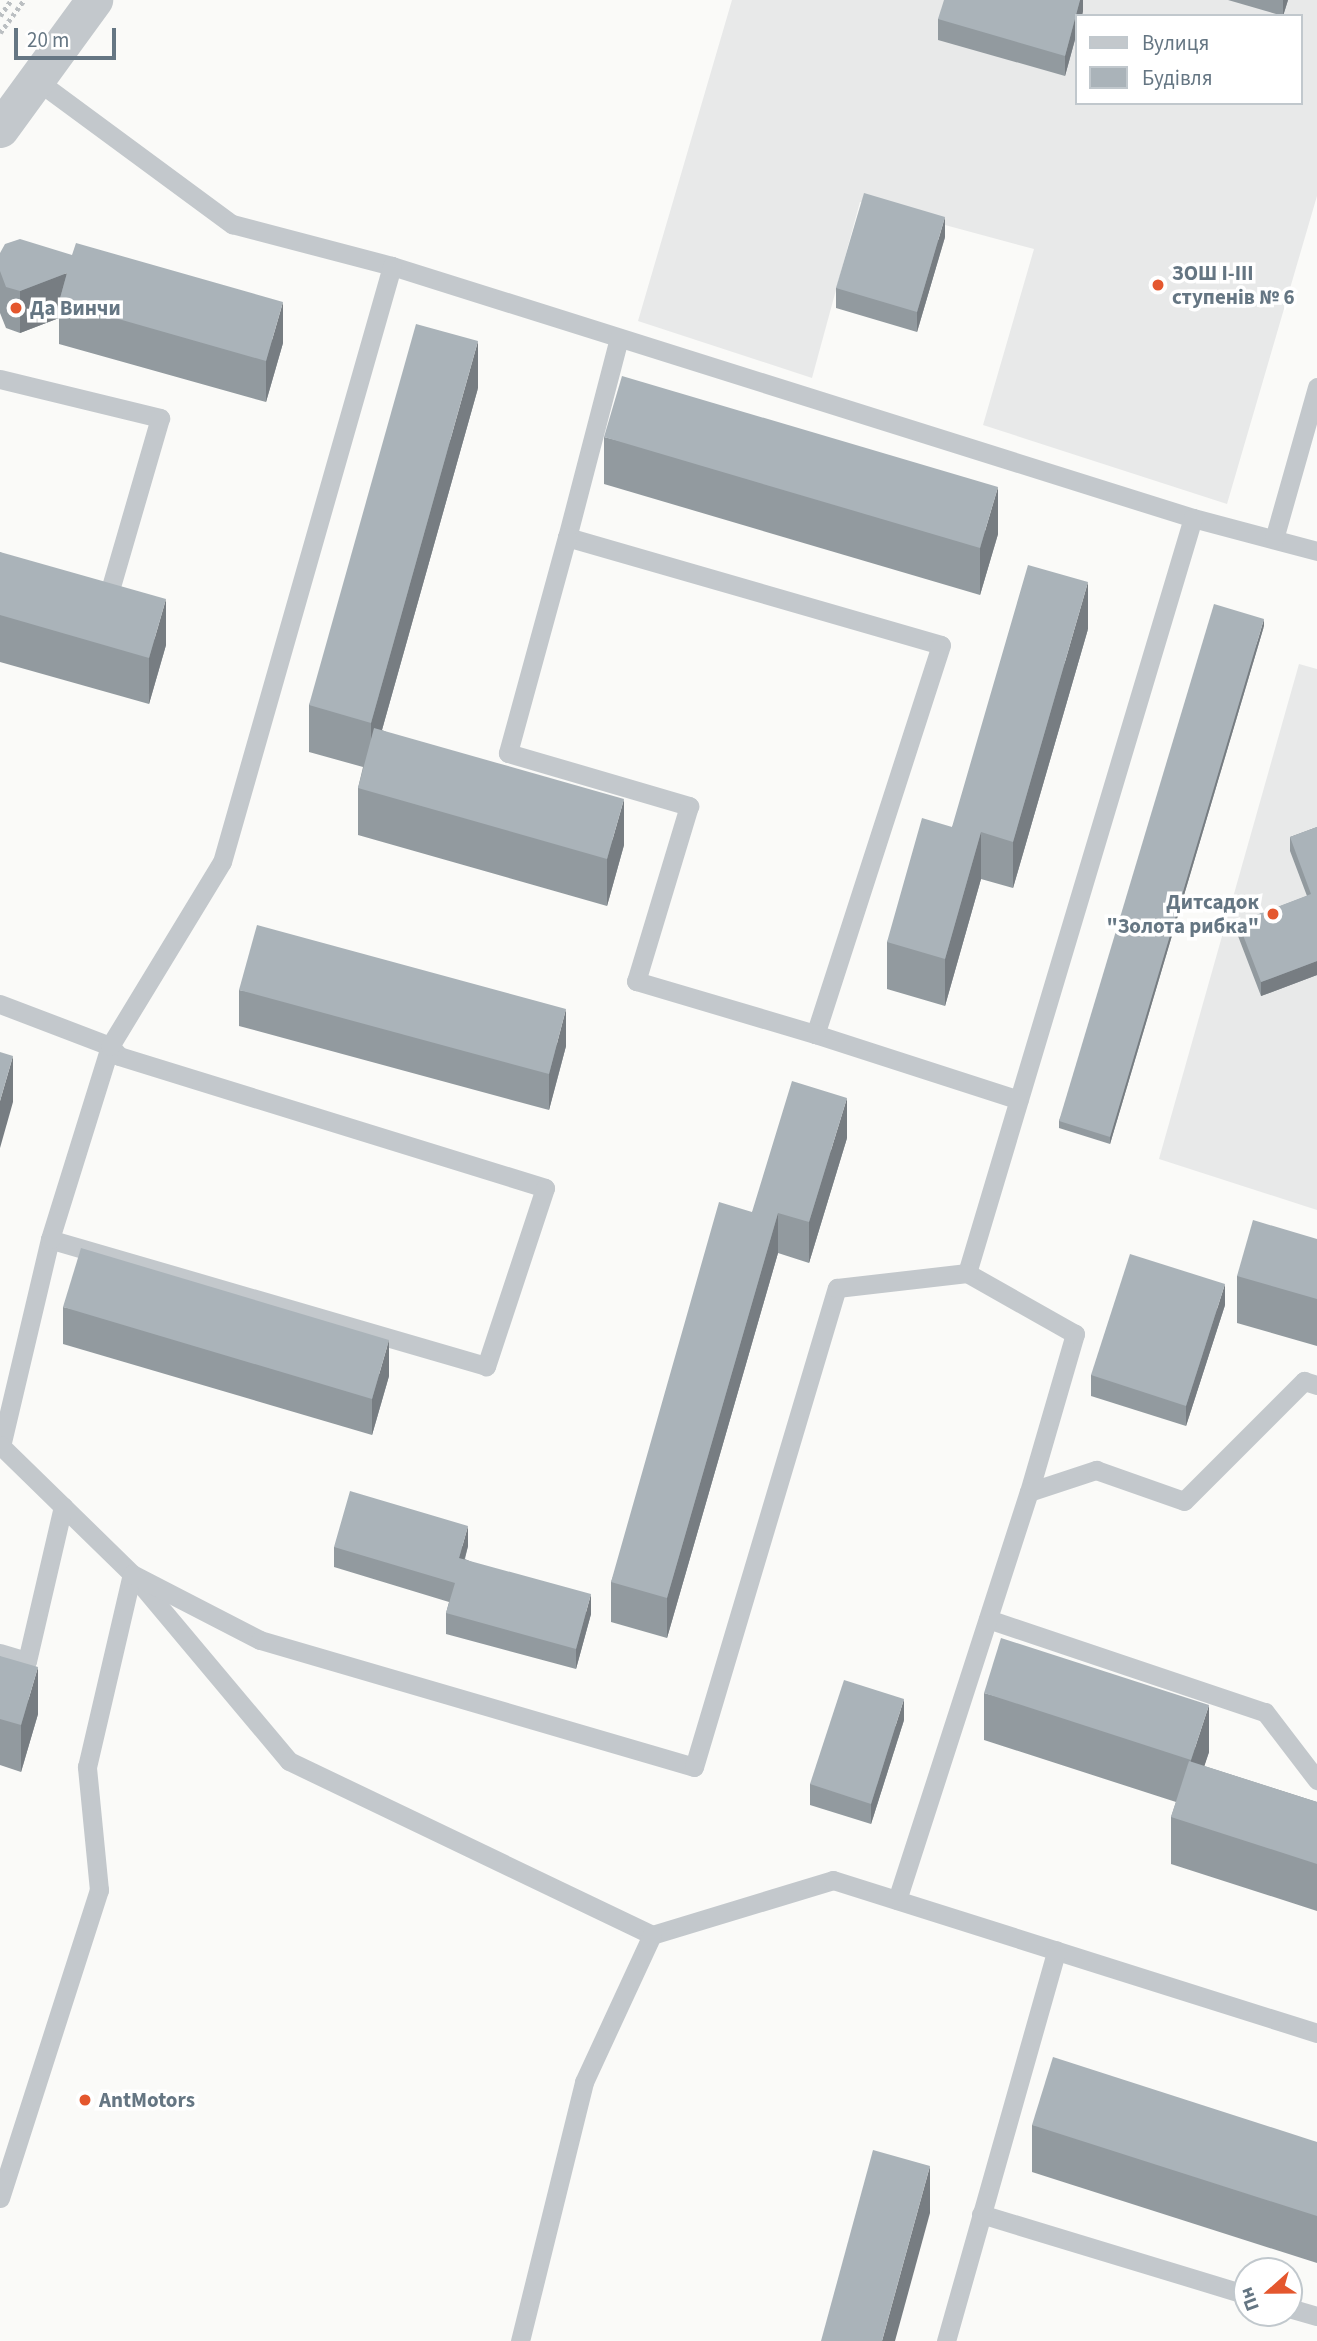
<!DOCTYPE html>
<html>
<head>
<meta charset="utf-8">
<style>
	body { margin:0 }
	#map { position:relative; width:1317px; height:2341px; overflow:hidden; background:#fafaf8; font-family:"Source Sans 3",sans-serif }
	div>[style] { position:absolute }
	.built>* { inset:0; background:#e8e9e9 }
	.path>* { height:4.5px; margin-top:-2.25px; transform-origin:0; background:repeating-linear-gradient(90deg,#bbbfc2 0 3.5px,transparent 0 7px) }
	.lane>* { height:19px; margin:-9.5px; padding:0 9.5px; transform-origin:9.5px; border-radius:9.5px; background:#c3c8cc }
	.street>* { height:37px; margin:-18.5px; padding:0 18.5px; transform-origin:18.5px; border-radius:18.5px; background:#c3c8cc }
	.wall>* { inset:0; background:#929a9f }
	.shaded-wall>* { inset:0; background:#777d82 }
	.building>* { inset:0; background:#aab3b9 }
	.dots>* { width:19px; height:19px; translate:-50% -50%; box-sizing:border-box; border:4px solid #fff; border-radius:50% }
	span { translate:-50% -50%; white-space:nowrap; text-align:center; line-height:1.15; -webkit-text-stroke:7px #fff; paint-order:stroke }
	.poi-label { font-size:21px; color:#657683; font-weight:700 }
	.left { translate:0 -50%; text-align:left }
	.right { translate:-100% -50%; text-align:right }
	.legend { position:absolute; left:1075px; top:14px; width:228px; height:91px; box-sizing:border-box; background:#fff; border:2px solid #c1c8cd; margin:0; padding:9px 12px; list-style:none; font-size:21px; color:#657683 }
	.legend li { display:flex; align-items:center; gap:14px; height:35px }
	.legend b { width:35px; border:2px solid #c1c8cd }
	.north { position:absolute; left:1233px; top:2257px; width:70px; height:70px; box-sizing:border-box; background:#fff; border:2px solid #c1c8cd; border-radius:50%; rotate:249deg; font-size:19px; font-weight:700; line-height:28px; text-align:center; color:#657683 }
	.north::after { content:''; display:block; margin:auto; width:24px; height:32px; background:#e4572e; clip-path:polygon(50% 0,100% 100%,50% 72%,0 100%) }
	.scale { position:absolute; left:14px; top:28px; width:102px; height:32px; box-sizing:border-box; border:4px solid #657683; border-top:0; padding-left:9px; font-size:21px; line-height:24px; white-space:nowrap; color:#657683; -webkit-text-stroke:5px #fff; paint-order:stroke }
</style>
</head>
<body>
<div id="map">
	<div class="built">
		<i style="clip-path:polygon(evenodd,732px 0,1317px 0,1317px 196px,1227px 504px,983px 425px,1034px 249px,860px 202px,812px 378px,638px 321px,732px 0,1077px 16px,1301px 16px,1301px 103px,1077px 103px,1077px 16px)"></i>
		<i style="clip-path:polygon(1299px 664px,1317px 669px,1317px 1210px,1159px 1159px)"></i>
	</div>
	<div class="path">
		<i style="left:0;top:16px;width:19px;rotate:-55deg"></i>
		<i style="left:0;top:33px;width:41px;rotate:-54deg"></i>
	</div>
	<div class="lane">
		<i style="left:35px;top:79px;width:245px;rotate:36.4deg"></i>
		<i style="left:232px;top:224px;width:165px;rotate:14.7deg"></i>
		<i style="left:392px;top:266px;width:840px;rotate:17.46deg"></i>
		<i style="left:1193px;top:518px;width:128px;rotate:14.9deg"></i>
		<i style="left:619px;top:338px;width:206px;rotate:104.6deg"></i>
		<i style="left:567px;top:537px;width:389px;rotate:16.1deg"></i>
		<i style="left:941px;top:645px;width:409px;rotate:107.9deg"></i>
		<i style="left:815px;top:1034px;width:214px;rotate:17.9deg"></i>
		<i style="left:0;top:379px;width:165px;rotate:13.7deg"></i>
		<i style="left:160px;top:418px;width:179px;rotate:106.2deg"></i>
		<i style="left:567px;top:537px;width:224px;rotate:105.3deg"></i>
		<i style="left:508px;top:753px;width:189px;rotate:16.3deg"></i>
		<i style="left:689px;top:806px;width:183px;rotate:106.8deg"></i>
		<i style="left:636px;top:981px;width:187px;rotate:16.5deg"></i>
		<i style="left:1274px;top:539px;width:158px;rotate:-74.2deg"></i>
		<i style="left:0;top:1004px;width:118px;rotate:20.9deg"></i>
		<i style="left:110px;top:1046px;width:13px;rotate:48deg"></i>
		<i style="left:119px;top:1056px;width:446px;rotate:17.2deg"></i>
		<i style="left:545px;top:1188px;width:188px;rotate:108.3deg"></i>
		<i style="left:486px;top:1366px;width:454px;rotate:-163.8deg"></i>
		<i style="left:50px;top:1239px;width:213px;rotate:103.3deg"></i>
		<i style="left:50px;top:1239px;width:202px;rotate:-72.7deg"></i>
		<i style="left:110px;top:1046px;width:215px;rotate:-58.7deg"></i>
		<i style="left:222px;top:862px;width:620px;rotate:-74.08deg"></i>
		<i style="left:0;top:1445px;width:185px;rotate:44.3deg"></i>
		<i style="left:132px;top:1574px;width:244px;rotate:50deg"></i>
		<i style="left:289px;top:1761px;width:403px;rotate:25.6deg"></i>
		<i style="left:652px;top:1935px;width:189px;rotate:-16.9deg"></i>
		<i style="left:833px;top:1880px;width:508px;rotate:17.54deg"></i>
		<i style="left:1029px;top:1492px;width:165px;rotate:-73.8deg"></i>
		<i style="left:1075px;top:1334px;width:124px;rotate:-150.5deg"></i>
		<i style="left:967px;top:1273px;width:788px;rotate:-73.34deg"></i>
		<i style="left:988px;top:1619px;width:292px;rotate:18.6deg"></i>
		<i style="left:1265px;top:1712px;width:86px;rotate:52.6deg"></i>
		<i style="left:0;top:1653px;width:28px;rotate:17deg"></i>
		<i style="left:27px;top:1661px;width:159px;rotate:-76.9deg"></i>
		<i style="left:897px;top:1900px;width:429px;rotate:-72.1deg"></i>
		<i style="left:1029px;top:1492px;width:71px;rotate:-18.2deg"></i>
		<i style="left:1096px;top:1470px;width:93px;rotate:19.4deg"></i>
		<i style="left:1184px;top:1501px;width:170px;rotate:-45deg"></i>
		<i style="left:1304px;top:1381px;width:14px;rotate:17deg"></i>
		<i style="left:0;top:2198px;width:324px;rotate:-72.2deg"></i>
		<i style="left:99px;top:1890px;width:124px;rotate:-95.6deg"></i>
		<i style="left:87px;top:1767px;width:198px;rotate:-76.9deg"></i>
		<i style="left:132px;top:1574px;width:144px;rotate:27.3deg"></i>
		<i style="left:260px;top:1640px;width:452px;rotate:16.3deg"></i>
		<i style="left:694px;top:1767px;width:500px;rotate:-73.4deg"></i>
		<i style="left:837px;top:1288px;width:131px;rotate:-6.6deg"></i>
		<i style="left:981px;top:2214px;width:278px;rotate:16.9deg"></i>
		<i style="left:1289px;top:2308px;width:29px;rotate:16deg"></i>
		<i style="left:520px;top:2341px;width:267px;rotate:-76.1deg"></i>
		<i style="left:584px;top:2082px;width:162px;rotate:-65.2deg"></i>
		<i style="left:946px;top:2341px;width:406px;rotate:-74.2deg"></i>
	</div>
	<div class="street">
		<i style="left:0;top:129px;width:160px;rotate:-53.9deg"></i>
	</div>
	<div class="wall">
		<i style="clip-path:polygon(1083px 0,1083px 11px,1065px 76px,938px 40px,938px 19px)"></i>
		<i style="clip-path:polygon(1228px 0,1288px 0,1283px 16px)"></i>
		<i style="clip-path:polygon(945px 237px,917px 332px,836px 308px,836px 288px)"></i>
		<i style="clip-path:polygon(0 253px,283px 343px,266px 402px,59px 344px,59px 318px,20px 333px,6px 328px,0 313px)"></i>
		<i style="clip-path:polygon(478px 388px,382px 730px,624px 845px,607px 906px,358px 835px,358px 788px,363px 767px,309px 752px,309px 705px)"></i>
		<i style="clip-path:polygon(604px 437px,998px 534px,980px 595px,604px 484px)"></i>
		<i style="clip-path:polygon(0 552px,166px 645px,149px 704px,0 662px)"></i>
		<i style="clip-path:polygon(1264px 626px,1110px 1144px,1059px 1128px,1059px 1121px)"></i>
		<i style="clip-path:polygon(1088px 629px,1013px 888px,981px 879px,945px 1006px,887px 989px,887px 942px,952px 827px)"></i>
		<i style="clip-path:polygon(1317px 827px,1317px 975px,1261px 996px,1238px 936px,1238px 922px,1307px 896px,1290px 851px,1290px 837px)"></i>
		<i style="clip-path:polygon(239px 990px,566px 1046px,549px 1110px,239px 1026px)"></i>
		<i style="clip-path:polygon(847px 1138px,809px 1263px,778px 1253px,667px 1638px,611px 1622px,611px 1582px,752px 1212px)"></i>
		<i style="clip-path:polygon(1317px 1239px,1317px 1346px,1237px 1323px,1237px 1276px)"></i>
		<i style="clip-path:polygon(1225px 1305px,1186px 1426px,1091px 1396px,1091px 1375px)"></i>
		<i style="clip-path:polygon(63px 1307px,389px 1376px,372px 1435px,63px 1344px)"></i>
		<i style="clip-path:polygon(468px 1546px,465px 1559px,591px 1614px,576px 1669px,446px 1634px,446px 1613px,449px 1602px,334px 1567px,334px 1547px)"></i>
		<i style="clip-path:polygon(0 1656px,38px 1714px,21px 1772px,0 1765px)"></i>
		<i style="clip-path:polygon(984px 1693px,1209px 1752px,1204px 1766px,1317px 1802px,1317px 1911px,1171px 1864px,1171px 1817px,1176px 1802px,984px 1740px)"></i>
		<i style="clip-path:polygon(904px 1720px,871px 1824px,810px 1805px,810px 1784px)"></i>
		<i style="clip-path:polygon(1032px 2125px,1317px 2142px,1317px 2263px,1032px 2172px)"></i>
	</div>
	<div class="shaded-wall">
		<i style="clip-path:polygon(1080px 0,1083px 0,1083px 11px,1082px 16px,1077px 16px,1077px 32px,1065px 76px,1065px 56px)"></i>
		<i style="clip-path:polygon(1283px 0,1288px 0,1283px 16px)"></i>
		<i style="clip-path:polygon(945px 217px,945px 237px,917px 332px,917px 312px)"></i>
		<i style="clip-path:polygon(67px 273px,59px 302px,59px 318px,20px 333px,20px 291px)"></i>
		<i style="clip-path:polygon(283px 302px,283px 343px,266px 402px,266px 361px)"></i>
		<i style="clip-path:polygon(478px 341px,478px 388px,371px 769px,371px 723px)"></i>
		<i style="clip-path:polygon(998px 487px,998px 534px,980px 595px,980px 548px)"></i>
		<i style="clip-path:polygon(1088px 582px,1088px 629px,1013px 888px,1013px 842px)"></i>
		<i style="clip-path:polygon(166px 599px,166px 645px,149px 704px,149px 658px)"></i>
		<i style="clip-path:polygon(1264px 619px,1264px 626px,1110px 1144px,1110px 1137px)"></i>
		<i style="clip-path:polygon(624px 799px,624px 845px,607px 906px,607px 859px)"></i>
		<i style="clip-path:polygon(981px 832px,981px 879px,945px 1006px,945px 959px)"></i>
		<i style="clip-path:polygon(1317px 961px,1317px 975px,1261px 996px,1261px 982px)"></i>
		<i style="clip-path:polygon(566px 1009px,566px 1046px,549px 1110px,549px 1074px)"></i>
		<i style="clip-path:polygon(13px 1056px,13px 1102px,0 1148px,0 1101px)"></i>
		<i style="clip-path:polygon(847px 1098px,847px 1138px,809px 1263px,809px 1222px)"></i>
		<i style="clip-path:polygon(778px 1213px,778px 1253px,667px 1638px,667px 1598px)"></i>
		<i style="clip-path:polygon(1225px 1284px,1225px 1305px,1186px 1426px,1186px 1406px)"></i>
		<i style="clip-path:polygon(389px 1340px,389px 1376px,372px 1435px,372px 1399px)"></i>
		<i style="clip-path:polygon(468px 1526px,468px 1546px,459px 1578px,459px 1558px)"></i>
		<i style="clip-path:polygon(591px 1594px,591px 1614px,576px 1669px,576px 1649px)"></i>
		<i style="clip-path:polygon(38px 1667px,38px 1714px,21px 1772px,21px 1725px)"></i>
		<i style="clip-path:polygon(904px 1699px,904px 1720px,871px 1824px,871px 1804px)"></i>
		<i style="clip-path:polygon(1209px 1705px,1209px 1752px,1191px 1807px,1191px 1760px)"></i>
		<i style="clip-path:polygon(930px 2166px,930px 2213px,895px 2341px,882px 2341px)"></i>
	</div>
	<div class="building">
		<i style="clip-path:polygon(944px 0,1080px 0,1065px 56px,938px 19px)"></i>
		<i style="clip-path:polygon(864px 193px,945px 217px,917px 312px,836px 288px)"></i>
		<i style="clip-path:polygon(20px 239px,72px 255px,76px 243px,283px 302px,266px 361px,59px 302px,67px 273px,20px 291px,6px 287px,0 271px,0 253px,5px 244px)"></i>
		<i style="clip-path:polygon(416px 324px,478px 341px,371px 723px,309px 705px)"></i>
		<i style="clip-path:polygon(622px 376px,998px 487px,980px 548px,604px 437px)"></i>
		<i style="clip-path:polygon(0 552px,166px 599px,149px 658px,0 615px)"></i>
		<i style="clip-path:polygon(1028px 565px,1088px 582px,1013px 842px,981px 832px,945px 959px,887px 942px,922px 818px,952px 827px)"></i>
		<i style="clip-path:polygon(1214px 604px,1264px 619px,1110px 1137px,1059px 1121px)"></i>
		<i style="clip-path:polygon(374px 728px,624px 799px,607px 859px,358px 788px)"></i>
		<i style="clip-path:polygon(1317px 827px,1317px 961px,1261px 982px,1238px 922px,1311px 894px,1290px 837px)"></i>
		<i style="clip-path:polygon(257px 925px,566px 1009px,549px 1074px,239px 990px)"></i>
		<i style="clip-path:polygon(0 1052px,13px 1056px,0 1101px)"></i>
		<i style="clip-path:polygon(792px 1081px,847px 1098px,809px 1222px,778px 1213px,667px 1598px,611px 1582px,719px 1202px,752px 1212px)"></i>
		<i style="clip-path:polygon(1253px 1220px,1317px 1239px,1317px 1299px,1237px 1276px)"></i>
		<i style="clip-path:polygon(81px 1248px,389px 1340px,372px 1399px,63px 1307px)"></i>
		<i style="clip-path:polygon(1130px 1254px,1225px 1284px,1186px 1406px,1091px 1375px)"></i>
		<i style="clip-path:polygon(350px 1491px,468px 1526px,459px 1558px,591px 1594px,576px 1649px,446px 1613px,455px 1583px,334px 1547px)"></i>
		<i style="clip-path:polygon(1001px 1638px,1209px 1705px,1191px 1760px,984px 1693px)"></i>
		<i style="clip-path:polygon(0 1656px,38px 1667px,21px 1725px,0 1719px)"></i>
		<i style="clip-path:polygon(844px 1680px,904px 1699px,871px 1804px,810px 1784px)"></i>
		<i style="clip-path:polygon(1189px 1761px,1317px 1802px,1317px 1864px,1171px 1817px)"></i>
		<i style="clip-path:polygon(1053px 2057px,1317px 2142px,1317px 2216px,1032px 2125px)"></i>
		<i style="clip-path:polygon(873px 2150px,930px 2166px,882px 2341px,821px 2341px)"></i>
	</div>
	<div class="dots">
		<i style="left:1158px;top:285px;background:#e4572e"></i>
		<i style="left:16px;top:308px;background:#e4572e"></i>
		<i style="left:1273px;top:914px;background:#e4572e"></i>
		<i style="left:85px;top:2100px;background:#e4572e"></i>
	</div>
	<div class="poi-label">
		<span class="left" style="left:1172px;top:285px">ЗОШ І-ІІІ<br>ступенів № 6</span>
		<span class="left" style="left:30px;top:308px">Да Винчи</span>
		<span class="right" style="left:1259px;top:914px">Дитсадок<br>"Золота рибка"</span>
		<span class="left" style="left:99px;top:2100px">AntMotors</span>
	</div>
	<ul class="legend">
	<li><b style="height:9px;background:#c3c8cc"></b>Вулиця</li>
	<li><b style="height:19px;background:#aab3b9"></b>Будівля</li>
	</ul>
	<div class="north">Пн</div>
	<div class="scale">20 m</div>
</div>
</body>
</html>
